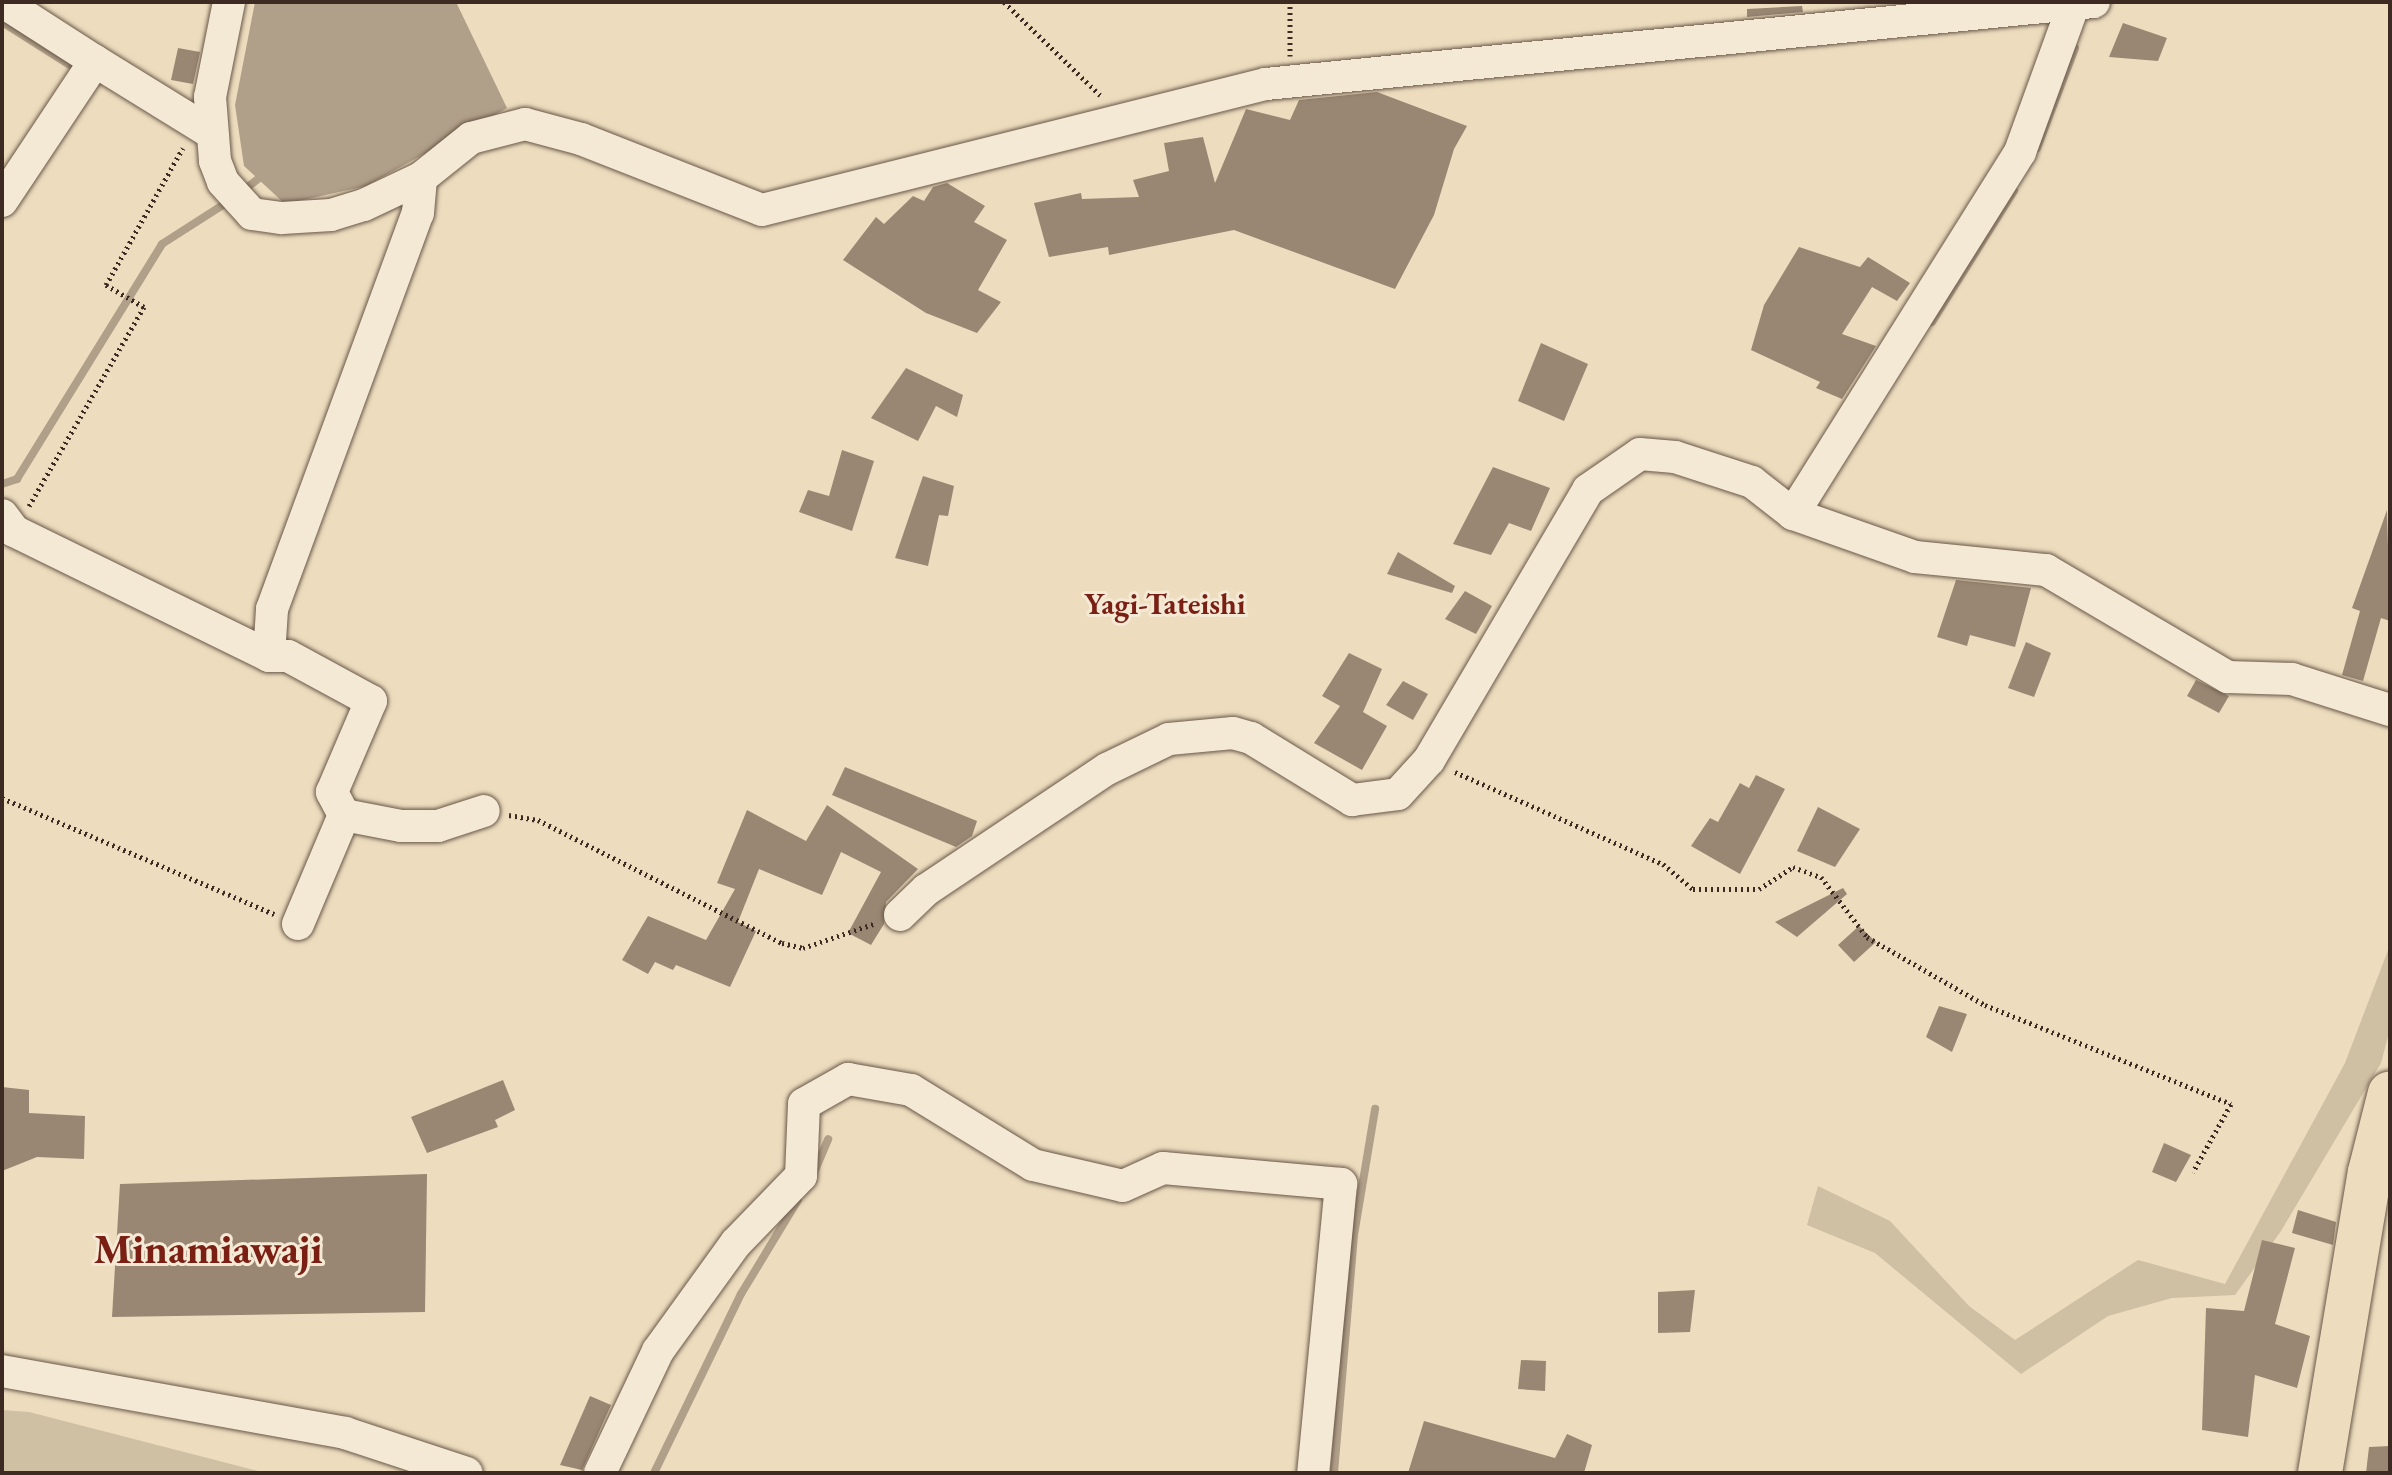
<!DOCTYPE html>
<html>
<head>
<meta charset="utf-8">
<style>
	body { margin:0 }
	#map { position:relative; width:2392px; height:1475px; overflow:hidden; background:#edddbe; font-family:"EB Garamond",serif }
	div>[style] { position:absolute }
	.green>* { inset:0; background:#cfbfa3 }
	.water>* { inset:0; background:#b1a089 }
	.stream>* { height:8px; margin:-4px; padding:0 4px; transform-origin:4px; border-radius:4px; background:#b1a089 }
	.building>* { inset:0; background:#998773 }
	.path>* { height:5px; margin-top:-2.5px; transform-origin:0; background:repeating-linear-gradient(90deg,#3d2a22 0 2px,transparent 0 6px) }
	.roads { filter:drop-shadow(0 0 2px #695749) drop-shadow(0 0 2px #695749) }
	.minor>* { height:32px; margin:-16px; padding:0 16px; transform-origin:16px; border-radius:16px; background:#f3e9d5 }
	.highway>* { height:44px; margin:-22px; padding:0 22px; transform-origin:22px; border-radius:22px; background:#edddbe }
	span { translate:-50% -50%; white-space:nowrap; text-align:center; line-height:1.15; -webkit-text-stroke:6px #f3e9d5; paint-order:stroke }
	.quarter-label { font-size:30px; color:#7a1f14; font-weight:700 }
	.town-label { font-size:42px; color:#7a1f14; font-weight:700 }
	.frame { position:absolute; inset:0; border:4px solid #3d2a22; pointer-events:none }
</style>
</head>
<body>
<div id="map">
	<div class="green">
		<i style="clip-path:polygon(2390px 945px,2390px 1029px,2381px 1063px,2281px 1231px,2235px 1295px,2172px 1298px,2108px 1316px,2021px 1374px,1875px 1253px,1807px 1225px,1818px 1186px,1890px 1221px,1969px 1306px,2015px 1340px,2138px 1260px,2225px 1284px,2345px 1063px)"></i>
		<i style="clip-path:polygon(2px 1410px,29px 1412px,266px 1473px,2px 1473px)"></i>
	</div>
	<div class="water">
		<i style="clip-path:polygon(255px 2px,456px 2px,507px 108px,366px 186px,285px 204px,244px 166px,235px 105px)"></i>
	</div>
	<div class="stream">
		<i style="left:2px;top:22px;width:80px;rotate:32.3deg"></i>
		<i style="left:2037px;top:148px;width:107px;rotate:-69.2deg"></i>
		<i style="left:240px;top:193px;width:23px;rotate:-38deg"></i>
		<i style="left:1932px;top:322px;width:155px;rotate:-58deg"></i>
		<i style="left:2px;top:484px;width:16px;rotate:-18deg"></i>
		<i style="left:17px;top:479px;width:276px;rotate:-58.3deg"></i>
		<i style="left:162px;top:244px;width:80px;rotate:-32.7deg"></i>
		<i style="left:813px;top:1175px;width:39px;rotate:-67deg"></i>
		<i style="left:654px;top:1473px;width:199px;rotate:-64.1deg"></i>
		<i style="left:741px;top:1294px;width:110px;rotate:-58.8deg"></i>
		<i style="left:1334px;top:1473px;width:239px;rotate:-85.2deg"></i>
		<i style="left:1354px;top:1235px;width:128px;rotate:-80.5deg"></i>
	</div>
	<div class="building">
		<i style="clip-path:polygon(1802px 6px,1803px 12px,1747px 17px,1747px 9px)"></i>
		<i style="clip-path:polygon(2123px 23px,2167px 38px,2158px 61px,2109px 57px)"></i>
		<i style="clip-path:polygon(178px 48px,200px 52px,193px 84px,171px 80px)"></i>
		<i style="clip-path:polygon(1377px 92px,1467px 126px,1454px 149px,1434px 215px,1395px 289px,1234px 230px,1109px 255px,1108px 247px,1049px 257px,1034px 203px,1081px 193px,1082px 199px,1139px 197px,1133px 180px,1169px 171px,1164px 143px,1203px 137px,1215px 183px,1246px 109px,1290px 120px,1299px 100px)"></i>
		<i style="clip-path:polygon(947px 183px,985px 206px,974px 222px,1007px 240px,978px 290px,1001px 302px,977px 333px,926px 313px,843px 260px,876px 217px,884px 224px,913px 196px,924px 201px,933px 187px)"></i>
		<i style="clip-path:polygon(1799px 247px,1860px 267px,1868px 257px,1910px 283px,1897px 301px,1872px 287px,1842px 334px,1876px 346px,1842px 399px,1816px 388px,1820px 382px,1751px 350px,1764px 305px)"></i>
		<i style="clip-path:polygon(1541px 343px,1588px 364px,1564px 421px,1518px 401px)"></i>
		<i style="clip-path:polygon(906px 368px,963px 395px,957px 417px,936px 406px,918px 441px,871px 418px)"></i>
		<i style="clip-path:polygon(842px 450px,874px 461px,852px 531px,799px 512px,808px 490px,829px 496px)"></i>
		<i style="clip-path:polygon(1493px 467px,1550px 488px,1531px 531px,1509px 523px,1491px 555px,1453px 544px)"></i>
		<i style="clip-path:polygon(923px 476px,954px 486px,948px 516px,939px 515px,928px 566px,895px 558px)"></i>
		<i style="clip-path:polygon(2387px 510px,2390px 621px,2381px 618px,2363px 681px,2342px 675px,2360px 611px,2352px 608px)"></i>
		<i style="clip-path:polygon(1398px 552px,1455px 586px,1452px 593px,1387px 574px)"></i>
		<i style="clip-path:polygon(1956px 580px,2031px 588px,2015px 647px,1970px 635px,1967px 646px,1937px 637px)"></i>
		<i style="clip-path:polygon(1465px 591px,1492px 606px,1476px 634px,1445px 619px)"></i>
		<i style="clip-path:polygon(2026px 642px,2051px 653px,2034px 697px,2008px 688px)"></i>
		<i style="clip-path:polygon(1349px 653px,1382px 669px,1363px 712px,1387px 726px,1362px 770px,1314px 743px,1340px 706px,1322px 696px)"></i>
		<i style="clip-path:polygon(2196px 680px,2229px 696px,2219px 713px,2187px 696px)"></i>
		<i style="clip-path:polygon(1403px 681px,1428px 694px,1413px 720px,1386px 705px)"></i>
		<i style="clip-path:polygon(845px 767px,977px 821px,972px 836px,956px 847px,832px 795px)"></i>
		<i style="clip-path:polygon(1756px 775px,1785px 789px,1740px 874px,1691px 846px,1710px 818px,1718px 822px,1740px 783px,1749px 788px)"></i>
		<i style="clip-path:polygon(827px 805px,918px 869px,886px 902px,884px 924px,871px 945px,848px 933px,881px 872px,841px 852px,822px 895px,759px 869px,738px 922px,756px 931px,730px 987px,676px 965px,673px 970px,655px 962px,648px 974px,622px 960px,648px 916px,706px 940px,735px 889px,717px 883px,747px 810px,806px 841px)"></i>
		<i style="clip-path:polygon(1818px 807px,1860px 829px,1835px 867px,1797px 851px)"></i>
		<i style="clip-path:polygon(1843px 888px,1847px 894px,1797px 937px,1775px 922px)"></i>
		<i style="clip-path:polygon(1859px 926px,1876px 942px,1854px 962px,1838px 945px)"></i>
		<i style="clip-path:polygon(1939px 1006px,1967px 1014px,1952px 1052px,1926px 1037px)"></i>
		<i style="clip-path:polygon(503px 1080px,515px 1110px,495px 1120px,498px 1127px,427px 1153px,411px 1117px)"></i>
		<i style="clip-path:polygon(2px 1087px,29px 1090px,29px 1113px,85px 1116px,84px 1159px,37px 1157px,2px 1171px)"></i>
		<i style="clip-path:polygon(2164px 1143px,2191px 1155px,2176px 1182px,2152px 1172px)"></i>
		<i style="clip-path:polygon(427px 1174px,425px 1312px,112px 1317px,120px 1184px)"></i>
		<i style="clip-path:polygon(2298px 1210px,2336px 1222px,2333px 1245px,2292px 1233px)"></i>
		<i style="clip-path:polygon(2262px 1240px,2295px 1248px,2275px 1324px,2310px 1336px,2297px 1388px,2255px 1375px,2248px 1437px,2202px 1430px,2206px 1308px,2244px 1311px)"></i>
		<i style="clip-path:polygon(1695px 1290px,1690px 1332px,1658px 1333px,1658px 1292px)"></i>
		<i style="clip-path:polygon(1521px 1360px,1546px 1361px,1545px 1391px,1518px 1389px)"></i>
		<i style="clip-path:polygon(590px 1396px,611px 1405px,582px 1470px,560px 1465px)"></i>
		<i style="clip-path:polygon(1424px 1421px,1555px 1458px,1567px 1434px,1592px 1445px,1584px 1473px,1408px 1473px)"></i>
		<i style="clip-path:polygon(2390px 1446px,2390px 1473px,2366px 1473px,2369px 1447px)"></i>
	</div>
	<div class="path">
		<i style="left:1004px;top:2px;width:134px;rotate:44.1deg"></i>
		<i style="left:1290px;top:56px;width:54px;rotate:-90deg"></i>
		<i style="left:29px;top:506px;width:230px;rotate:-60deg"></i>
		<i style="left:144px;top:307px;width:44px;rotate:-149.9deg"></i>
		<i style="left:106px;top:285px;width:157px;rotate:-60.7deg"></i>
		<i style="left:1455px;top:772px;width:227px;rotate:23.9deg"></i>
		<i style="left:1663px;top:864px;width:39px;rotate:40deg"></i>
		<i style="left:1693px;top:889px;width:66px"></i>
		<i style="left:1759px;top:889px;width:40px;rotate:-32.9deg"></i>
		<i style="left:1793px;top:867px;width:30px;rotate:20deg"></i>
		<i style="left:1821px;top:877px;width:76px;rotate:52.5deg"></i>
		<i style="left:1867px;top:937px;width:136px;rotate:30deg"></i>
		<i style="left:1985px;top:1005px;width:265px;rotate:21.9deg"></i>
		<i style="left:2231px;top:1104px;width:78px;rotate:119.2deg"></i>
		<i style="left:2px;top:798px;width:296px;rotate:23.1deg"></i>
		<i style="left:509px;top:815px;width:29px;rotate:10deg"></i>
		<i style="left:538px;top:820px;width:273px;rotate:26.8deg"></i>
		<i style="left:782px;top:943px;width:22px;rotate:13deg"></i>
		<i style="left:803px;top:948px;width:77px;rotate:-18.9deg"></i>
	</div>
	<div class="roads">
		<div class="minor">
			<i style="left:3px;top:2px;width:109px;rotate:32.7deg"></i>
			<i style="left:229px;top:2px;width:97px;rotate:101.3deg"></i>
			<i style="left:210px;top:97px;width:64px;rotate:85.5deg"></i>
			<i style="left:215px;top:161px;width:22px;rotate:69deg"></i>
			<i style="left:223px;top:182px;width:43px;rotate:47.8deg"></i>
			<i style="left:252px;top:214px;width:30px;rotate:8deg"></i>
			<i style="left:282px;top:218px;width:49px;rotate:-3.5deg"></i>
			<i style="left:331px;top:215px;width:34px;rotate:-17deg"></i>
			<i style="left:364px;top:205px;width:63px;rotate:-25.3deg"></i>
			<i style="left:421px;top:178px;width:64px;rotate:-38.7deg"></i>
			<i style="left:471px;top:138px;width:56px;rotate:-14.5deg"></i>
			<i style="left:525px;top:124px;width:58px;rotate:15deg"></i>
			<i style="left:581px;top:139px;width:194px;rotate:21.4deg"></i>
			<i style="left:762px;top:210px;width:520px;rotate:-14.04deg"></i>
			<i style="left:1266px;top:84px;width:832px;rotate:-5.66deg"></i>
			<i style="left:2px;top:201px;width:168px;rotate:-56.4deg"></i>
			<i style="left:95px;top:61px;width:135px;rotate:31.7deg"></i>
			<i style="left:1793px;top:514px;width:427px;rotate:-57.9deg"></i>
			<i style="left:2020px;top:152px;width:158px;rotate:-70deg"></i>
			<i style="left:2px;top:515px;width:20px;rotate:53deg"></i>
			<i style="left:14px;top:531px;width:284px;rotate:26.1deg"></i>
			<i style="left:344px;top:815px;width:58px;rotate:10.9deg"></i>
			<i style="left:401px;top:826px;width:37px"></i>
			<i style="left:438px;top:826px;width:48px;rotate:-18.1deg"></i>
			<i style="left:900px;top:915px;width:36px;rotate:-44deg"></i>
			<i style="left:926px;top:890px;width:218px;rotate:-33.8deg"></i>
			<i style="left:1107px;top:769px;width:69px;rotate:-25.8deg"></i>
			<i style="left:1169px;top:739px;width:64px;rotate:-5.4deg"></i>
			<i style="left:1233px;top:733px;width:19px;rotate:16deg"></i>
			<i style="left:1251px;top:738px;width:119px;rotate:31.5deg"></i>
			<i style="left:1352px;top:800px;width:46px;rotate:-7.4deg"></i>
			<i style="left:1398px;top:794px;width:46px;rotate:-47.6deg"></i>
			<i style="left:1429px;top:760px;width:313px;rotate:-59.5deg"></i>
			<i style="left:1588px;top:490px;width:63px;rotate:-34.7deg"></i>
			<i style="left:1640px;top:454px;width:35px;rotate:5deg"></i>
			<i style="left:1675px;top:457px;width:81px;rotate:18deg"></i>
			<i style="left:1752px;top:482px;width:52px;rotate:38deg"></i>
			<i style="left:1793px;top:514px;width:129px;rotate:19.4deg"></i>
			<i style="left:1915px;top:557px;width:132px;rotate:5.7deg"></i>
			<i style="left:2046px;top:570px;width:211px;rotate:30.5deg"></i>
			<i style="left:2228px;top:677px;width:64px;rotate:1.8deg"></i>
			<i style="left:2292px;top:679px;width:103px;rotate:17.6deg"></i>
			<i style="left:298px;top:924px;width:118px;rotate:-67.1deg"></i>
			<i style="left:344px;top:815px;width:26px;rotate:-118deg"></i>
			<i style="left:332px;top:792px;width:99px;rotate:-66.8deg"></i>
			<i style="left:371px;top:701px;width:94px;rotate:-151.5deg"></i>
			<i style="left:288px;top:656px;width:19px;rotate:180deg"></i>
			<i style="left:269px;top:656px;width:47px;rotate:-86.3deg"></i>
			<i style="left:272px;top:609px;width:422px;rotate:-69.8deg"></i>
			<i style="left:418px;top:213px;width:35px;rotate:-85deg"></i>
			<i style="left:2px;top:1371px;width:349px;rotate:10.2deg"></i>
			<i style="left:345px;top:1433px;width:128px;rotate:18.2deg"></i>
			<i style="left:600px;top:1473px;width:135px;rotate:-64.6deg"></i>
			<i style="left:658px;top:1351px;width:133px;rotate:-54.2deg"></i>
			<i style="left:736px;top:1243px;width:93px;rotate:-45.9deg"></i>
			<i style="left:801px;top:1176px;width:72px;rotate:-87.6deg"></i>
			<i style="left:804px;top:1104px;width:51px;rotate:-29.6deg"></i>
			<i style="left:848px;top:1079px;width:64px;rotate:9.9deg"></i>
			<i style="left:911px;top:1090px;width:143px;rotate:31.6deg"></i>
			<i style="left:1033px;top:1165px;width:92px;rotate:13.1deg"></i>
			<i style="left:1123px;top:1186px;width:44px;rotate:-24.2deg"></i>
			<i style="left:1163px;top:1168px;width:179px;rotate:5.1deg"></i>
			<i style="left:1341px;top:1184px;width:290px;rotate:95.5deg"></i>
		</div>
		<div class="highway">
			<i style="left:2320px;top:1473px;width:305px;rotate:-80.6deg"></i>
			<i style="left:2370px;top:1172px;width:81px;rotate:-75.8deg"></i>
		</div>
	</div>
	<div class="quarter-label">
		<span style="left:1165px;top:604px">Yagi-Tateishi</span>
	</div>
	<div class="town-label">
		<span style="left:208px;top:1249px">Minamiawaji</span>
	</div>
	<div class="frame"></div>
</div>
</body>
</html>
